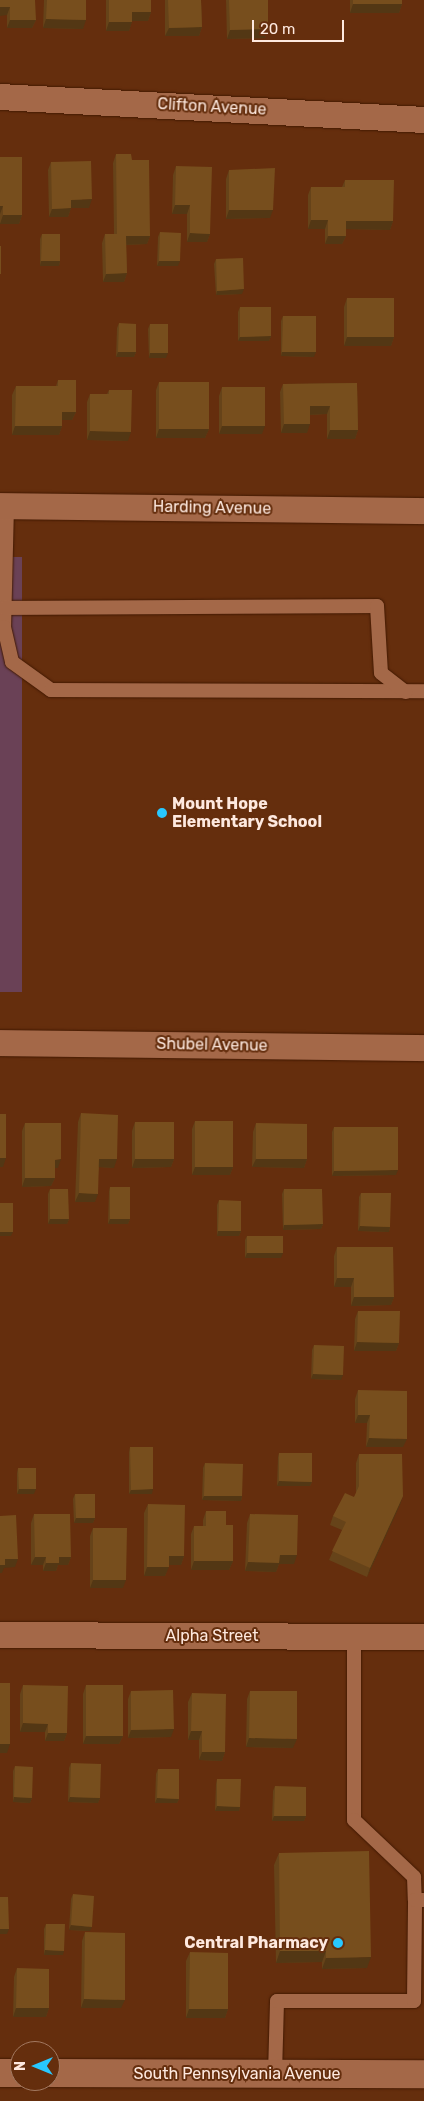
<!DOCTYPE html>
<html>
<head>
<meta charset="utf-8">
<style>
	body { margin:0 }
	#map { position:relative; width:424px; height:2101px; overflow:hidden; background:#652e0d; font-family:Rubik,sans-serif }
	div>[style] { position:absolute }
	.green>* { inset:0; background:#6a4156 }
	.roads { filter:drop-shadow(0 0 1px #421901) drop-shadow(0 0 1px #421901) }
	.service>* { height:14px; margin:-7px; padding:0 7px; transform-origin:7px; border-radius:7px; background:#a46848 }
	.minor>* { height:26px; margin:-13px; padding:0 13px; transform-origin:13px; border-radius:13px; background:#a46848 }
	.secondary>* { height:28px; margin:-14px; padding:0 14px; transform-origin:14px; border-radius:14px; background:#a46848 }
	.wall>* { inset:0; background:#664319 }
	.shaded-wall>* { inset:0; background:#533714 }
	.building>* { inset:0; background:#774e1d }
	.dots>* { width:14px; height:14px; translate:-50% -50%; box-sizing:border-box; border:2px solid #652e0d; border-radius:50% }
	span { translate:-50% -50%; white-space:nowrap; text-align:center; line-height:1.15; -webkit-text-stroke:4px #652e0d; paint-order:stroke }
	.street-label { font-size:16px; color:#fee9df }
	.poi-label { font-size:16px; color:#fee9df; font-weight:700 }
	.left { translate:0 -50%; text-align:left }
	.right { translate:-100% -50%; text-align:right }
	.north { position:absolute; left:10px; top:2041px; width:50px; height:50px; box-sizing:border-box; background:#652e0d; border:1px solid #a27961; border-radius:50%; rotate:270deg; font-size:14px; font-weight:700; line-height:20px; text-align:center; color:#fee9df }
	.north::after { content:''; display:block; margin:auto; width:18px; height:22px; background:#28c8ff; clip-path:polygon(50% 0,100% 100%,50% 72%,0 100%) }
	.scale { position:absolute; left:252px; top:20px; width:92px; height:22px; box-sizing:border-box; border:2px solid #fee9df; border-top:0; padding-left:6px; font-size:15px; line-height:18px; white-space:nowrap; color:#fee9df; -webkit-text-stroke:4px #652e0d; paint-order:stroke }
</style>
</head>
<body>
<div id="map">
	<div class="green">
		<i style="clip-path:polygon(0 557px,22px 557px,22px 992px,0 992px)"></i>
	</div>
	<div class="roads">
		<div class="service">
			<i style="left:7px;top:506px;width:121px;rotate:91.4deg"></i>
			<i style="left:4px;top:627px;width:36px;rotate:77deg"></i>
			<i style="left:12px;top:662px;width:48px;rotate:35.7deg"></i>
			<i style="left:51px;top:690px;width:373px;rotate:0.2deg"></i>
			<i style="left:4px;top:608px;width:373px;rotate:-0.3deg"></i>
			<i style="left:377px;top:606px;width:67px;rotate:86.6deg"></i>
			<i style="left:381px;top:673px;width:31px;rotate:38deg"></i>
			<i style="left:354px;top:1637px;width:183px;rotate:90deg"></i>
			<i style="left:354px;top:1820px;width:83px;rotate:43.5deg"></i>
			<i style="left:414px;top:1877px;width:23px;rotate:88deg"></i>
			<i style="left:275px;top:2074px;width:73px;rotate:-88.4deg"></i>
			<i style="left:277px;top:2001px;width:137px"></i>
			<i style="left:414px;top:2001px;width:101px;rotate:-89.4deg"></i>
			<i style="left:415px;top:1900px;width:9px"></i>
		</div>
		<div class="minor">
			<i style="left:0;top:97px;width:425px;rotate:3.1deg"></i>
			<i style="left:0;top:506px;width:424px;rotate:0.7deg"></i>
			<i style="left:0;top:1043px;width:424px;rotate:0.7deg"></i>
			<i style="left:0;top:1635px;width:424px;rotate:0.3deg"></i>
		</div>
		<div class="secondary">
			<i style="left:0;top:2073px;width:20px"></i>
			<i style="left:50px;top:2073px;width:374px;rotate:0.2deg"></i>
		</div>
	</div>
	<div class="wall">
		<i style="clip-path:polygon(0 0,36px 20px,32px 28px,7px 28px,7px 15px)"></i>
		<i style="clip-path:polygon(44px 0,86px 0,83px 29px,43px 28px)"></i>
		<i style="clip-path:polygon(106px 0,151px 0,151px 12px,148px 21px,132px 21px,129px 31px,106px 31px)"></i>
		<i style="clip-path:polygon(165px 0,201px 0,202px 27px,199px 36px,165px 36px)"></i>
		<i style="clip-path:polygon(226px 0,268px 0,268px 29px,265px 38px,227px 39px)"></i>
		<i style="clip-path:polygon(350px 0,402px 0,402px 4px,399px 13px,350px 13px)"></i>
		<i style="clip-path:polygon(116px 154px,132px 160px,150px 236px,147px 244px,126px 245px,127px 273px,124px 282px,103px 282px,102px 243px,105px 234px,114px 234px,113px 163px)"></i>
		<i style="clip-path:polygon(0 157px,22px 215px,19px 224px,0 224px)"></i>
		<i style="clip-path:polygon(51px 162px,89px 208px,71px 208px,68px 217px,49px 217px,48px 170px)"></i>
		<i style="clip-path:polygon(176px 166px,210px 234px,207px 242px,187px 242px,187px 214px,172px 214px,173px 175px)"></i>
		<i style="clip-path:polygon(229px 170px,270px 218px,226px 219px,226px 179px)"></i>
		<i style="clip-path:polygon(345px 180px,393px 221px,390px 230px,346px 229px,346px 236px,342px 244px,325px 244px,325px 229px,308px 229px,308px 195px,311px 187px,342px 187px)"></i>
		<i style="clip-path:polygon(160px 232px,178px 266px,157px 266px,158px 237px)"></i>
		<i style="clip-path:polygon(42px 234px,60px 261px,59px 266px,40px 266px,40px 239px)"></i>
		<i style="clip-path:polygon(216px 259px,242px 294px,216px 295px,214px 264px)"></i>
		<i style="clip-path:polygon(347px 298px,394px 337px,391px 346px,344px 346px,344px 307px)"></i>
		<i style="clip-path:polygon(240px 307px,271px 336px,269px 341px,238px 341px,238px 312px)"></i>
		<i style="clip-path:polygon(283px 316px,314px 357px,281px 356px,281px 321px)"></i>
		<i style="clip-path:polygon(119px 323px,136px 352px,134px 357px,116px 357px,117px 328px)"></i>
		<i style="clip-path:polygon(150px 324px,166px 358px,149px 358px,148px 329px)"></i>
		<i style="clip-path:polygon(58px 380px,76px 412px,72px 420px,62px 420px,62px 426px,59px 435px,12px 435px,12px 395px,16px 386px,56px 386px)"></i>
		<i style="clip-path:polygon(159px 382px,209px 429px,205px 438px,156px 438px,156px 390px)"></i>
		<i style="clip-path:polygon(357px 383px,358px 430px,355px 439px,327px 439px,327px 414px,310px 415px,307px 433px,281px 433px,280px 392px,283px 384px)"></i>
		<i style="clip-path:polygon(222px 387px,262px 434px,219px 434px,219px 396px)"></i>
		<i style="clip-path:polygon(109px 390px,128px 441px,87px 440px,87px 402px,90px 394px,107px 394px)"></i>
		<i style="clip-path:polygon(81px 1113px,114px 1168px,99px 1167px,95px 1202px,75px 1202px,78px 1122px)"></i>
		<i style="clip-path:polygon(195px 1121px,233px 1167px,230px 1175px,192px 1175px,192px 1129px)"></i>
		<i style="clip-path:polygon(135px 1122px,174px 1159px,171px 1167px,132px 1168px,132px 1131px)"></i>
		<i style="clip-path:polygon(25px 1123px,58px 1168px,55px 1168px,55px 1178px,51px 1186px,22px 1187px,22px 1131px)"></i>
		<i style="clip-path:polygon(256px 1123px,307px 1159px,304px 1168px,252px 1167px,253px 1132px)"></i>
		<i style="clip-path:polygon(334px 1127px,396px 1175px,332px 1176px,332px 1132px)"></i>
		<i style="clip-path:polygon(110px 1187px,130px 1219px,128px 1224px,108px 1224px,109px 1191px)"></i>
		<i style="clip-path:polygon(50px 1189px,69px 1219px,67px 1224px,48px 1224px,48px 1194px)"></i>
		<i style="clip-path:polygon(284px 1189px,323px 1224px,321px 1229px,283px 1230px,282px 1194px)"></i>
		<i style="clip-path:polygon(361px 1193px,390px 1227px,389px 1232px,358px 1231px,359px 1197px)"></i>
		<i style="clip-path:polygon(219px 1200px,241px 1231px,239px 1236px,217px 1236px,217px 1205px)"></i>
		<i style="clip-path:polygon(247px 1236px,281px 1258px,245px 1258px,245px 1240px)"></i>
		<i style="clip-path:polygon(337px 1247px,394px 1297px,391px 1305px,351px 1306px,351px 1287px,334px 1287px,334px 1256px)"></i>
		<i style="clip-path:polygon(358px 1311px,399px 1343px,396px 1351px,354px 1351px,355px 1319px)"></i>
		<i style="clip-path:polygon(314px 1345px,341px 1380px,311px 1379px,312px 1350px)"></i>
		<i style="clip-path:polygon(358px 1390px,403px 1447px,366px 1447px,367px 1423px,355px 1423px,355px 1399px)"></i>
		<i style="clip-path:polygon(130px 1447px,152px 1494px,129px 1494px,129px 1452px)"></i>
		<i style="clip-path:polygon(279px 1453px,312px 1482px,310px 1486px,277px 1486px,278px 1457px)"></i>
		<i style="clip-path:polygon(359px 1454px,403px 1496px,367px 1577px,329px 1560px,342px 1530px,330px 1525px,333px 1516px,354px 1497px,356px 1494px,356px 1463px)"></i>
		<i style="clip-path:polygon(205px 1463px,242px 1496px,241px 1501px,202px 1500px,203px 1468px)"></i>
		<i style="clip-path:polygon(18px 1468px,34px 1494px,17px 1494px,17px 1473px)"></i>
		<i style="clip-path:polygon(75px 1494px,95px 1518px,93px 1523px,74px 1523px,73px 1499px)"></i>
		<i style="clip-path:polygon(148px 1504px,184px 1556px,181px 1565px,169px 1565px,165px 1576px,144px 1576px,144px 1513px)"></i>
		<i style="clip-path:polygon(206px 1511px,226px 1525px,233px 1561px,229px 1570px,191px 1570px,191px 1534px,194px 1526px,203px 1526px,203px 1520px)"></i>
		<i style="clip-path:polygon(34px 1514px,71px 1557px,68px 1565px,58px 1565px,56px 1571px,43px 1571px,43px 1565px,31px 1565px,31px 1523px)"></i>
		<i style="clip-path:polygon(250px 1514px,294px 1564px,279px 1564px,276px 1572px,245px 1571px,247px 1523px)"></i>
		<i style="clip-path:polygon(93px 1528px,123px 1588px,90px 1588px,90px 1536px)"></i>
		<i style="clip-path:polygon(23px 1685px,67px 1733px,64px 1741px,45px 1741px,45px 1732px,20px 1732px,20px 1694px)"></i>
		<i style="clip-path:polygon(86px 1685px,123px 1736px,119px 1744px,83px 1744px,83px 1694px)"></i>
		<i style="clip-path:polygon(131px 1691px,171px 1737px,128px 1738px,128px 1699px)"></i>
		<i style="clip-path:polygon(250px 1691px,293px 1748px,246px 1747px,247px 1699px)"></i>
		<i style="clip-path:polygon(192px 1693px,225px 1752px,222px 1761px,199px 1760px,199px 1740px,188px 1740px,188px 1702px)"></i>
		<i style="clip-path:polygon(71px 1763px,100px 1798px,98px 1803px,68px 1802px,69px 1768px)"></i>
		<i style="clip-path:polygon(15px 1766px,32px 1798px,30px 1803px,13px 1802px,13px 1771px)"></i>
		<i style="clip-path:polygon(158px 1769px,179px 1799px,177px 1803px,155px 1803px,156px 1774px)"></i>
		<i style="clip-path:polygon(217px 1779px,240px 1807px,239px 1811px,215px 1811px,216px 1784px)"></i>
		<i style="clip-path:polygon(275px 1786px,306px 1816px,304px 1821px,272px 1821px,273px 1791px)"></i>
		<i style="clip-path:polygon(279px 1853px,367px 1968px,322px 1969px,322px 1962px,276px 1963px,274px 1865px)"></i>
		<i style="clip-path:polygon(73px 1894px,90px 1931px,69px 1930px,71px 1899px)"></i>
		<i style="clip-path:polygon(46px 1924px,63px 1955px,44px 1955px,44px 1929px)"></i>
		<i style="clip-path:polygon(85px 1932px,121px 2008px,81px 2008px,82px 1941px)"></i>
		<i style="clip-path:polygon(190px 1952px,228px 2009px,225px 2018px,186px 2018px,186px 1961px)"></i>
		<i style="clip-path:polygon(17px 1968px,49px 2008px,46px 2017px,13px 2017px,14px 1977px)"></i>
	</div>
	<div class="shaded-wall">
		<i style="clip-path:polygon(353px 4px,402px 4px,399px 13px,350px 13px)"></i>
		<i style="clip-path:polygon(0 7px,10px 7px,7px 15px,0 16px)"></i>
		<i style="clip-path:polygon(132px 12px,151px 12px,148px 21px,129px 21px)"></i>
		<i style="clip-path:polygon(46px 19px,86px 20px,83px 29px,43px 28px)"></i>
		<i style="clip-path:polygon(10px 20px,36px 20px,32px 28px,7px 28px)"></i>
		<i style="clip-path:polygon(109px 22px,132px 22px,129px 31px,106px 31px)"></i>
		<i style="clip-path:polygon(202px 27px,199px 36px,165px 36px,169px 28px)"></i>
		<i style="clip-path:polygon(268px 29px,265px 38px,227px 39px,230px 30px)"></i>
		<i style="clip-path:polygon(92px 199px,89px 208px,68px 208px,71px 200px)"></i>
		<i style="clip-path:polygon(175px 205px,190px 205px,187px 214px,172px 214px)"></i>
		<i style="clip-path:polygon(0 206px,3px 206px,0 214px)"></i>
		<i style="clip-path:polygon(71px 208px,68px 217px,49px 217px,52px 209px)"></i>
		<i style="clip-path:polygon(229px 210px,273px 210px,270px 218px,226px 219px)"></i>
		<i style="clip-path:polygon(3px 215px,22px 215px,19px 224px,0 224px)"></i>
		<i style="clip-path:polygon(311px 220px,328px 220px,325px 229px,308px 229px)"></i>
		<i style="clip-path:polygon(346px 221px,393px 221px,390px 230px,342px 229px)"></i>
		<i style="clip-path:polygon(190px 233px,210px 234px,207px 242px,187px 242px)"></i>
		<i style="clip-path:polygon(126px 236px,150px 236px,147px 244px,123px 245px)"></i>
		<i style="clip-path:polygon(328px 236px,346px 236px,342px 244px,325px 244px)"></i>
		<i style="clip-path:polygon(41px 261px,60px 261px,59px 266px,40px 266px)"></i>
		<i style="clip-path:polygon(159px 261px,180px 261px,178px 266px,157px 266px)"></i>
		<i style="clip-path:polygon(127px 273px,124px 282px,103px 282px,106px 274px)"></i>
		<i style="clip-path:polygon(244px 289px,242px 294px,216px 295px,217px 291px)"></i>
		<i style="clip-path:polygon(271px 336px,269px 341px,238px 341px,240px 337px)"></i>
		<i style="clip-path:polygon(347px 337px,394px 337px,391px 346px,344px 346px)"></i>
		<i style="clip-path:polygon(118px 352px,136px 352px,134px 357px,116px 357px)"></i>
		<i style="clip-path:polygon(282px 352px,316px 352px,314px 357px,281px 356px)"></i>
		<i style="clip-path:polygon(150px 353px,168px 353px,166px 358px,149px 358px)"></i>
		<i style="clip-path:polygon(310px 406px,330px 406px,327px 414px,307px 415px)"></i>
		<i style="clip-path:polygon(62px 412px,76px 412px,72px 420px,59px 420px)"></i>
		<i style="clip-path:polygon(284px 424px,310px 424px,307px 433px,281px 433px)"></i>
		<i style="clip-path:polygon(15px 426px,62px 426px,59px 435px,12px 435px)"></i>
		<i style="clip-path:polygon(222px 426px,265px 426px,262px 434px,219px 434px)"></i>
		<i style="clip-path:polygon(159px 429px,209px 429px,205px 438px,156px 438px)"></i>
		<i style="clip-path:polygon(330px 430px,358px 430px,355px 439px,327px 439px)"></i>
		<i style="clip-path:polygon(90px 431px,131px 432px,128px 441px,87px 440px)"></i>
		<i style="clip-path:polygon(0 1158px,6px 1158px,3px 1167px,0 1167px)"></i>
		<i style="clip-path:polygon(61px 1159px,58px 1168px,51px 1168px,55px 1160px)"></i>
		<i style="clip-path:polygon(99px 1159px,117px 1159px,114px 1168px,96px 1167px)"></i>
		<i style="clip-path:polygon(135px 1159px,174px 1159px,171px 1167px,132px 1168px)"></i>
		<i style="clip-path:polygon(256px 1159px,307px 1159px,304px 1168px,252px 1167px)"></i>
		<i style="clip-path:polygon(195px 1167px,233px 1167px,230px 1175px,192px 1175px)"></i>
		<i style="clip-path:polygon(398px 1170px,396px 1175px,332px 1176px,334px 1171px)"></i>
		<i style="clip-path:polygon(25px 1178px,55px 1178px,51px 1186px,22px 1187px)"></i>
		<i style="clip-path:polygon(79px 1193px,98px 1194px,95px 1202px,75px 1202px)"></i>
		<i style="clip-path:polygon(50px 1219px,69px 1219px,67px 1224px,48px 1224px)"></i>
		<i style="clip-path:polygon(110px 1219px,130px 1219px,128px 1224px,108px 1224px)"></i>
		<i style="clip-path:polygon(323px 1224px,321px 1229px,283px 1230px,284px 1225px)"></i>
		<i style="clip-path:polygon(360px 1226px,390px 1227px,389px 1232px,358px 1231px)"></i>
		<i style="clip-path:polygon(218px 1231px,241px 1231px,239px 1236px,217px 1236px)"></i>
		<i style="clip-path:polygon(0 1232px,13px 1232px,11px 1236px,0 1236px)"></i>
		<i style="clip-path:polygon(247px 1253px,283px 1253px,281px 1258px,245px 1258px)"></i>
		<i style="clip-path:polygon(337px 1278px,354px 1278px,351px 1287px,334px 1287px)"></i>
		<i style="clip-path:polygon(354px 1297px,394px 1297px,391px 1305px,351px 1306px)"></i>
		<i style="clip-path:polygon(357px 1342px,399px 1343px,396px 1351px,354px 1351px)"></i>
		<i style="clip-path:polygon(313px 1374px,343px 1375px,341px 1380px,311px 1379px)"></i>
		<i style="clip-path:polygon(358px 1415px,370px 1415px,367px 1423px,355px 1423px)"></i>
		<i style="clip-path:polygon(369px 1438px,407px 1439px,403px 1447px,366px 1447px)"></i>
		<i style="clip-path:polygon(279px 1481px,312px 1482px,310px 1486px,277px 1486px)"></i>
		<i style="clip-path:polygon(19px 1489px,36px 1489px,34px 1494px,17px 1494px)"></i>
		<i style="clip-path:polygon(153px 1489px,152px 1494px,129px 1494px,131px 1490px)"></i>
		<i style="clip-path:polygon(204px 1496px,242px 1496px,241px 1501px,202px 1500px)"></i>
		<i style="clip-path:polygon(403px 1496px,400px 1505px,367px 1577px,370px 1568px)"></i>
		<i style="clip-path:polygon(76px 1518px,95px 1518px,93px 1523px,74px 1523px)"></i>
		<i style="clip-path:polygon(280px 1555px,297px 1555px,294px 1564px,279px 1564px,276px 1572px,245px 1571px,248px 1562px)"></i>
		<i style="clip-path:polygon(169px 1556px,184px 1556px,181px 1565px,166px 1565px)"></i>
		<i style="clip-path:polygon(35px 1557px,46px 1557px,43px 1565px,31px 1565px)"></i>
		<i style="clip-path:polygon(59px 1557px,71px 1557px,68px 1565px,58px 1565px,56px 1571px,43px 1571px,46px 1563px)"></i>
		<i style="clip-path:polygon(5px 1559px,18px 1559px,15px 1567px,4px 1568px,2px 1573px,0 1573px,0 1565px)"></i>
		<i style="clip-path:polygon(194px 1561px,233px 1561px,229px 1570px,191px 1570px)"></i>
		<i style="clip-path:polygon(147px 1567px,169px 1567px,165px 1576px,144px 1576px)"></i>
		<i style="clip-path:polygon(93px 1580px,126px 1580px,123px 1588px,90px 1588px)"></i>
		<i style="clip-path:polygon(23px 1723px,48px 1724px,45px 1732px,20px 1732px)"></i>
		<i style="clip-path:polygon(174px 1729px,171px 1737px,128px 1738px,131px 1730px)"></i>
		<i style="clip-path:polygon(191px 1731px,202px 1731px,199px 1740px,188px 1740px)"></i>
		<i style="clip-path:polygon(48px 1733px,67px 1733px,64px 1741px,45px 1741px)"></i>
		<i style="clip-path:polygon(86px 1736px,123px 1736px,119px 1744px,83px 1744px)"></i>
		<i style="clip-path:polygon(249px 1738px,297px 1739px,293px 1748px,246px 1747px)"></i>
		<i style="clip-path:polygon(0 1744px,10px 1744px,7px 1753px,0 1753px)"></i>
		<i style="clip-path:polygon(202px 1752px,225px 1752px,222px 1761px,199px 1760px)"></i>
		<i style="clip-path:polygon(14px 1797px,32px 1798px,30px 1803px,13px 1802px)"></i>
		<i style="clip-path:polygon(70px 1797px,100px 1798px,98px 1803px,68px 1802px)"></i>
		<i style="clip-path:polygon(157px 1798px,179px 1799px,177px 1803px,155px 1803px)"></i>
		<i style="clip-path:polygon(217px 1806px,240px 1807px,239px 1811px,215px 1811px)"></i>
		<i style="clip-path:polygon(274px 1816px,306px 1816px,304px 1821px,272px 1821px)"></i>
		<i style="clip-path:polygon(71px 1925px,92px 1927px,90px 1931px,69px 1930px)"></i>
		<i style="clip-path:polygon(0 1929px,9px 1929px,7px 1934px,0 1934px)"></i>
		<i style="clip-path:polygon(45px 1950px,64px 1951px,63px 1955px,44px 1955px)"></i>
		<i style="clip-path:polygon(280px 1951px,326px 1951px,322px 1962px,276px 1963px)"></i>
		<i style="clip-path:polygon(371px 1957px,367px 1968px,322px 1969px,326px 1958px)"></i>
		<i style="clip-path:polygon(84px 1999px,125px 2000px,121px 2008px,81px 2008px)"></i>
		<i style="clip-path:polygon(16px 2008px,49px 2008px,46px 2017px,13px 2017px)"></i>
		<i style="clip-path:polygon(189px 2009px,228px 2009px,225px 2018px,186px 2018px)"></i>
	</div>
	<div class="building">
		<i style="clip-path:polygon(0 0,35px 0,36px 20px,10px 20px,10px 7px,0 7px)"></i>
		<i style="clip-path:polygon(47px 0,86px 0,86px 20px,46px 19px)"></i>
		<i style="clip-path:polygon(109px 0,151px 0,151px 12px,132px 12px,132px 22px,109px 22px)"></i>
		<i style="clip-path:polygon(168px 0,201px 0,202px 27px,169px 28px)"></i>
		<i style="clip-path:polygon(229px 0,268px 0,268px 29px,230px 30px)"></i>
		<i style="clip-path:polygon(353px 0,402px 0,402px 4px,353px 4px)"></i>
		<i style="clip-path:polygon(116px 154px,131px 154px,132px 160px,149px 160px,150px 236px,126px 236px,127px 273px,106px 274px,105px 234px,117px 234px)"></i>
		<i style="clip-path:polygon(0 157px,22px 157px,22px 215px,3px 215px,3px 206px,0 206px)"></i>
		<i style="clip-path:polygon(91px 161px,92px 199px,71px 200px,71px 208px,52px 209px,51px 162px)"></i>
		<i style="clip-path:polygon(176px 166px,212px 167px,210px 234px,190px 233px,190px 205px,175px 205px)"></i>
		<i style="clip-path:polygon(275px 168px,273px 210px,229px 210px,229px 170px)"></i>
		<i style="clip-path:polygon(345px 180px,394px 180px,393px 221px,346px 221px,346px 236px,328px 236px,328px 220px,311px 220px,311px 187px,345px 187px)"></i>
		<i style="clip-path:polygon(160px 232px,181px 233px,180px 261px,159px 261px)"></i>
		<i style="clip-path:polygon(42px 234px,60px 234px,60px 261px,41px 261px)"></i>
		<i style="clip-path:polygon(0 246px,1px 246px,1px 274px,0 274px)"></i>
		<i style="clip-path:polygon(243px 258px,244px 289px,217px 291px,216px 259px)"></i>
		<i style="clip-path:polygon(347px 298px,394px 298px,394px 337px,347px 337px)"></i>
		<i style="clip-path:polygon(240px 307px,271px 307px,271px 336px,240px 337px)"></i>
		<i style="clip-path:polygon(283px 316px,316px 316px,316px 352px,282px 352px)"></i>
		<i style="clip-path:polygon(119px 323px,136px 324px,136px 352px,118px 352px)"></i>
		<i style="clip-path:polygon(150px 324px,168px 324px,168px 353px,150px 353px)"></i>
		<i style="clip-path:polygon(58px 380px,76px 380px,76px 412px,62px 412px,62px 426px,15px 426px,16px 386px,58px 386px)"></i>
		<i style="clip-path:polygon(159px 382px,209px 382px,209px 429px,159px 429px)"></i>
		<i style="clip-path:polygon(357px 383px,358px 430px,330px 430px,330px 406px,310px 406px,310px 424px,284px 424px,283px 384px)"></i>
		<i style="clip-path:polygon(222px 387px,265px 387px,265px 426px,222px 426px)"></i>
		<i style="clip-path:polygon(109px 390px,132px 390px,131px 432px,90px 431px,90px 394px,109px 394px)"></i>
		<i style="clip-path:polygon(81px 1113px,118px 1115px,117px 1159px,99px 1159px,98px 1194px,79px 1193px)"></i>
		<i style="clip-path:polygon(0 1114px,6px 1114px,6px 1158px,0 1158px)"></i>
		<i style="clip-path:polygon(195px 1121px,233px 1121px,233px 1167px,195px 1167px)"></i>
		<i style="clip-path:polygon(135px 1122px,174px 1122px,174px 1159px,135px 1159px)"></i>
		<i style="clip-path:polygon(25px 1123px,61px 1123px,61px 1159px,55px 1160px,55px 1178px,25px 1178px)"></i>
		<i style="clip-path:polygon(256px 1123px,307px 1124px,307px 1159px,256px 1159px)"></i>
		<i style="clip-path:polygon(334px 1127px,398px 1127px,398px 1170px,334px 1171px)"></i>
		<i style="clip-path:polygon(110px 1187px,130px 1187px,130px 1219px,110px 1219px)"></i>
		<i style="clip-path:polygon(50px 1189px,68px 1189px,69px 1219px,50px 1219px)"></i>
		<i style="clip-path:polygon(284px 1189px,322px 1189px,323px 1224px,284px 1225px)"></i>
		<i style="clip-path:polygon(361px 1193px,391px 1193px,390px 1227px,360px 1226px)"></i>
		<i style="clip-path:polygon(219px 1200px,241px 1201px,241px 1231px,218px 1231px)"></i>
		<i style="clip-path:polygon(0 1203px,13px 1203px,13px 1232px,0 1232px)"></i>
		<i style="clip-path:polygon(247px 1236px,283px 1236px,283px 1253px,247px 1253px)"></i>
		<i style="clip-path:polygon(337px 1247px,393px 1247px,394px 1297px,354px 1297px,354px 1278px,337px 1278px)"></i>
		<i style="clip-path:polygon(358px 1311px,400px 1311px,399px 1343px,357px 1342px)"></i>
		<i style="clip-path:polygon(314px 1345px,344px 1346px,343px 1375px,313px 1374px)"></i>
		<i style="clip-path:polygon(358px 1390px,407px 1391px,407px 1439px,369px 1438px,370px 1415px,358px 1415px)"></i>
		<i style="clip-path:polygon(130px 1447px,153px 1447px,153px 1489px,131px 1490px)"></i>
		<i style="clip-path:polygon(279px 1453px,312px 1453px,312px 1482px,279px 1481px)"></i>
		<i style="clip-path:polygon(359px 1454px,402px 1454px,403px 1496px,370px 1568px,332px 1551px,346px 1522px,333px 1516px,345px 1493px,354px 1497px,359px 1486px)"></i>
		<i style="clip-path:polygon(205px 1463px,243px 1464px,242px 1496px,204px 1496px)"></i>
		<i style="clip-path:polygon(18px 1468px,36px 1468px,36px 1489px,19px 1489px)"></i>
		<i style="clip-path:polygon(75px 1494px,95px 1494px,95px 1518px,76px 1518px)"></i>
		<i style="clip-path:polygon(148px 1504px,185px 1505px,184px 1556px,169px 1556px,169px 1567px,147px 1567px)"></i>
		<i style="clip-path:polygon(206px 1511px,226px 1511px,226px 1525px,233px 1525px,233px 1561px,194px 1561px,194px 1526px,206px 1526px)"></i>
		<i style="clip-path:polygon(34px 1514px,70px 1514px,71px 1557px,59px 1557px,59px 1563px,46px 1563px,46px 1557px,35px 1557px)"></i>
		<i style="clip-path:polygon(250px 1514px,298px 1515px,297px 1555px,280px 1555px,279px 1563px,248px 1562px)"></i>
		<i style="clip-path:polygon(16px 1515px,18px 1559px,5px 1559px,5px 1565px,0 1565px,0 1516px)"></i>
		<i style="clip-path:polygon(93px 1528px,127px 1528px,126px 1580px,93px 1580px)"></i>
		<i style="clip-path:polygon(0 1683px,10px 1683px,10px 1744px,0 1744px)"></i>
		<i style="clip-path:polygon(23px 1685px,68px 1686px,67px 1733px,48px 1733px,48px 1724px,23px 1723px)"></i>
		<i style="clip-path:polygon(86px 1685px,123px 1685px,123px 1736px,86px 1736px)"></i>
		<i style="clip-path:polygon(173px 1690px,174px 1729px,131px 1730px,131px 1691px)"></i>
		<i style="clip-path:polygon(250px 1691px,297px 1691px,297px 1739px,249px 1738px)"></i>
		<i style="clip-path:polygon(192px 1693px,226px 1694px,225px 1752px,202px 1752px,202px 1731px,191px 1731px)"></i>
		<i style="clip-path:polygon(71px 1763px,101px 1764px,100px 1798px,70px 1797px)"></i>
		<i style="clip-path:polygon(15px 1766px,33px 1767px,32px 1798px,14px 1797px)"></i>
		<i style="clip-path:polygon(158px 1769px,179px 1769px,179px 1799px,157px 1798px)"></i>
		<i style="clip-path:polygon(217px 1779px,241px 1779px,240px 1807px,217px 1806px)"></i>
		<i style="clip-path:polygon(275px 1786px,306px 1787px,306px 1816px,274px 1816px)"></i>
		<i style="clip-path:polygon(369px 1851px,371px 1957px,326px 1958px,326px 1951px,280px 1951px,279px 1853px)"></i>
		<i style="clip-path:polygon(73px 1894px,94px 1896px,92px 1927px,71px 1925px)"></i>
		<i style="clip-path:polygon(0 1897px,8px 1897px,9px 1929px,0 1929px)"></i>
		<i style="clip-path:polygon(46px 1924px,65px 1924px,64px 1951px,45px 1950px)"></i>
		<i style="clip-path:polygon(85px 1932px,125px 1933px,125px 2000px,84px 1999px)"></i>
		<i style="clip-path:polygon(190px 1952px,228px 1953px,228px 2009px,189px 2009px)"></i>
		<i style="clip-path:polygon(17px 1968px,49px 1969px,49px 2008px,16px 2008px)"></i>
	</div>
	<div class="dots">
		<i style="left:162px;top:813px;background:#28c8ff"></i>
		<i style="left:338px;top:1943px;background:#28c8ff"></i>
	</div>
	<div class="street-label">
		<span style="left:212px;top:107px;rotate:3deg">Clifton Avenue</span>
		<span style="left:212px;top:508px;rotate:1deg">Harding Avenue</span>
		<span style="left:212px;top:1045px;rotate:1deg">Shubel Avenue</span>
		<span style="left:212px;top:1636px">Alpha Street</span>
		<span style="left:237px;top:2074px">South Pennsylvania Avenue</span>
	</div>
	<div class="poi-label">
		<span class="left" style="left:172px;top:813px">Mount Hope<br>Elementary School</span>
		<span class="right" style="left:328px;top:1943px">Central Pharmacy</span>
	</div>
	<div class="north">N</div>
	<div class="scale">20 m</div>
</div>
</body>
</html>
